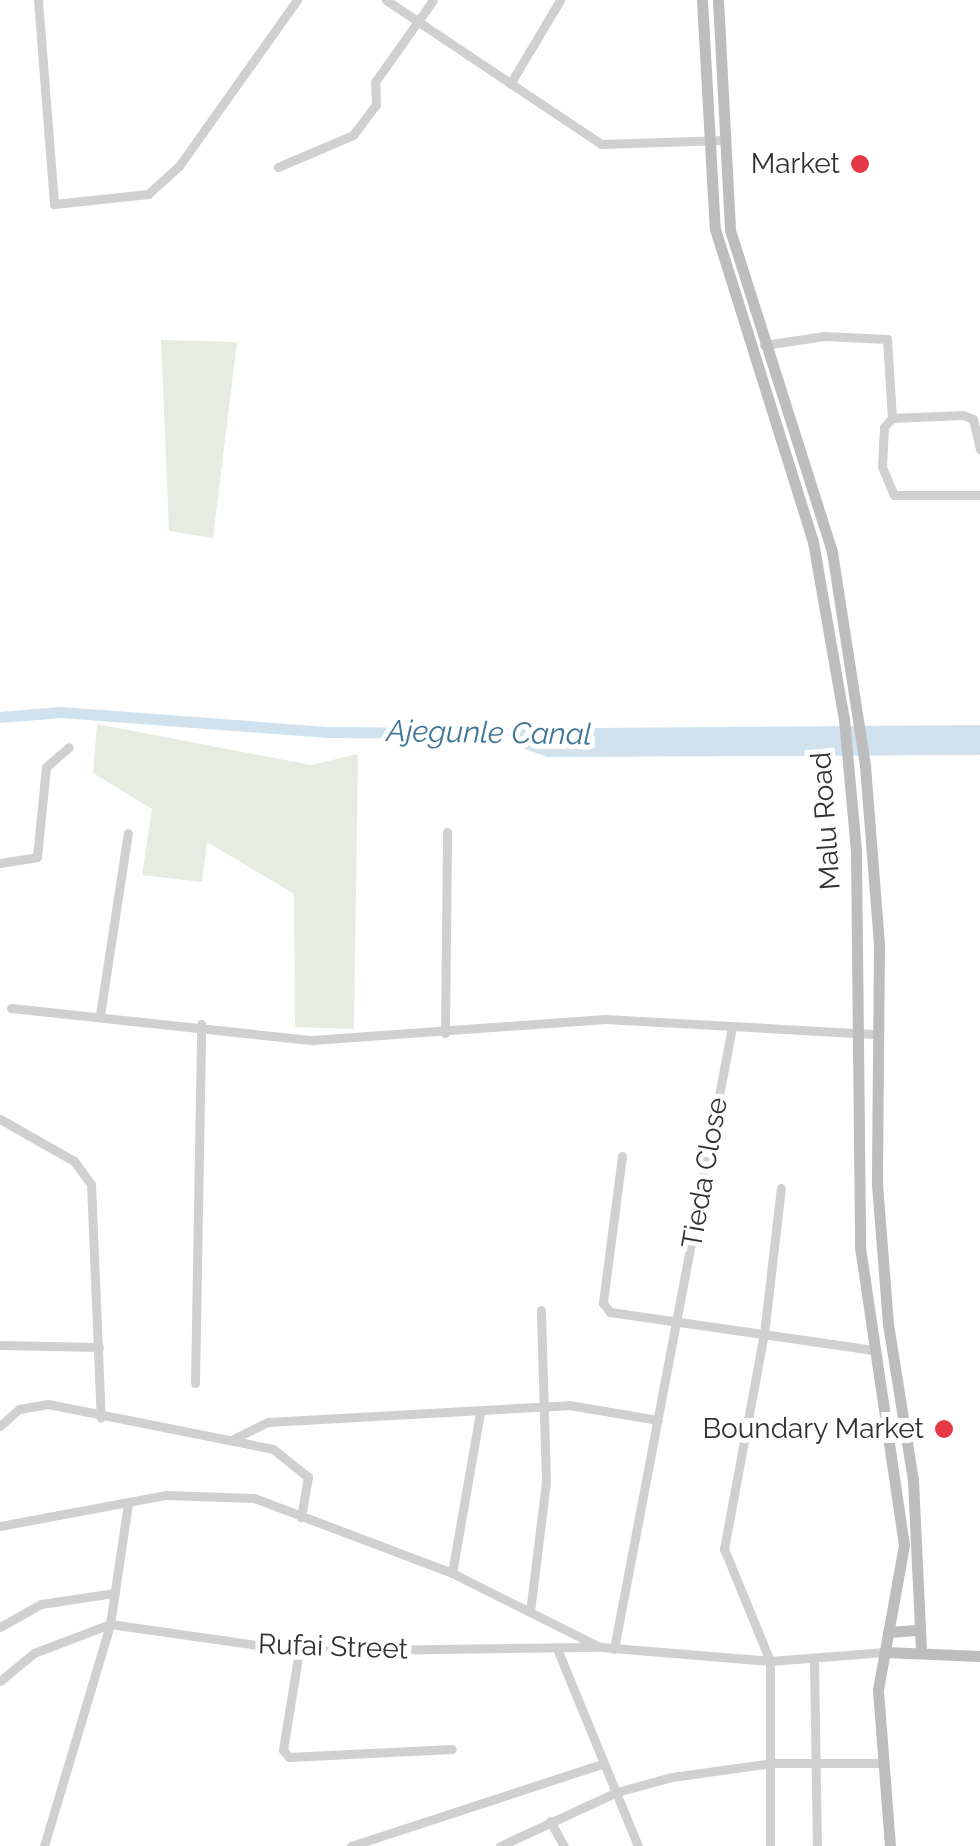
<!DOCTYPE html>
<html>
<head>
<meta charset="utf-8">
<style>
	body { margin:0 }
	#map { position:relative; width:980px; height:1846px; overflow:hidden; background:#fff; font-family:Raleway,sans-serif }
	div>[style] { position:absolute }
	.green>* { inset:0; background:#e6ecdf }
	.water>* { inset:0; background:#cfe2ee }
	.canal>* { height:11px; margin:-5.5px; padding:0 5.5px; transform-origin:5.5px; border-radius:5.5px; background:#cfe2ee }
	.street>* { height:9px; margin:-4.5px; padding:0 4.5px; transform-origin:4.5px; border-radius:4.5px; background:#d0d0d0 }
	.secondary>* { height:11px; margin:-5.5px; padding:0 5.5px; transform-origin:5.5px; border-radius:5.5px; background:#bdbdbd }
	.dots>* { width:28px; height:28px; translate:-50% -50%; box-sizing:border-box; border:5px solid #fff; border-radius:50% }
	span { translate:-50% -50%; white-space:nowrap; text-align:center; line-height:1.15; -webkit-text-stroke:10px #fff; paint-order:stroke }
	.poi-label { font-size:28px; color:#333 }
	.right { translate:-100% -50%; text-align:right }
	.street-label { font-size:28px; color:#333 }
	.water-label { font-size:30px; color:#3f7597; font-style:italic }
</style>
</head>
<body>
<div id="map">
	<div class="green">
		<i style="clip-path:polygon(161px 340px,237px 342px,213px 538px,169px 531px)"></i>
		<i style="clip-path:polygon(97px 724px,311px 765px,358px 754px,354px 1029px,295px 1027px,294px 894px,207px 842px,202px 882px,142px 875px,152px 809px,93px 773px)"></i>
	</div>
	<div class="water">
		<i style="clip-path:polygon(980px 725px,980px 755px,547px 757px,520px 747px,529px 737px,587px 728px)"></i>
	</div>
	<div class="canal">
		<i style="left:0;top:717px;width:61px;rotate:-4.7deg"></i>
		<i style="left:61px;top:712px;width:265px;rotate:4.3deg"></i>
		<i style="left:325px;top:732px;width:240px;rotate:0.5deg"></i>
	</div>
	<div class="street">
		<i style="left:38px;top:0;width:205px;rotate:85.5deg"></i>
		<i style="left:54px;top:204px;width:95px;rotate:-6.1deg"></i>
		<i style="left:148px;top:194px;width:42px;rotate:-42.1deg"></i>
		<i style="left:179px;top:166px;width:204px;rotate:-54.6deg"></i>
		<i style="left:386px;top:0;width:259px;rotate:33.8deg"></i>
		<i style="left:601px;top:144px;width:123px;rotate:-1.9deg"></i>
		<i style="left:510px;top:84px;width:98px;rotate:-59.2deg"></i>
		<i style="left:278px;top:167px;width:82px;rotate:-23.1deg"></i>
		<i style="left:353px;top:135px;width:38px;rotate:-53deg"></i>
		<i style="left:376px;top:105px;width:23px;rotate:-92deg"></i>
		<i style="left:375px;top:82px;width:100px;rotate:-54.7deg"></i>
		<i style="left:764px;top:345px;width:61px;rotate:-8.5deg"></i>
		<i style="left:824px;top:336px;width:63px;rotate:2.7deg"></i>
		<i style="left:887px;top:339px;width:79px;rotate:86.4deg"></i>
		<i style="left:892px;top:418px;width:71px;rotate:-2.4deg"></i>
		<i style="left:963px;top:415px;width:11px;rotate:22deg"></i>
		<i style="left:973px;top:419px;width:31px;rotate:77deg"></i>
		<i style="left:892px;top:418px;width:12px;rotate:132deg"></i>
		<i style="left:884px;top:427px;width:40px;rotate:92.9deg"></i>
		<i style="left:882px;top:467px;width:30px;rotate:67deg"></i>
		<i style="left:894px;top:495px;width:86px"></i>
		<i style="left:0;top:863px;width:37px;rotate:-9deg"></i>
		<i style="left:37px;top:857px;width:90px;rotate:-84.3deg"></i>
		<i style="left:46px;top:767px;width:30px;rotate:-41deg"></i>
		<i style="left:11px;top:1008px;width:303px;rotate:6.1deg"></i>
		<i style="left:312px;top:1040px;width:294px;rotate:-4.1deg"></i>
		<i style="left:605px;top:1019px;width:272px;rotate:3.2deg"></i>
		<i style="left:100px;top:1015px;width:184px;rotate:-81.3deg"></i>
		<i style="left:445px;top:1033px;width:201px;rotate:-89.4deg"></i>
		<i style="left:0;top:1119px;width:85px;rotate:29.6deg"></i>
		<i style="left:74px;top:1161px;width:29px;rotate:54deg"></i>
		<i style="left:91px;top:1184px;width:234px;rotate:87.6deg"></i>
		<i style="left:622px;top:1156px;width:148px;rotate:97.4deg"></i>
		<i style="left:603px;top:1303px;width:11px;rotate:52deg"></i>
		<i style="left:610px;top:1312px;width:266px;rotate:8.2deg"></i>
		<i style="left:0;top:1345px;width:99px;rotate:1.2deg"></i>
		<i style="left:195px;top:1383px;width:359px;rotate:-89deg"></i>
		<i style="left:0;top:1426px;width:25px;rotate:-42deg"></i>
		<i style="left:19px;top:1409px;width:29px;rotate:-10deg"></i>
		<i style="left:48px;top:1404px;width:229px;rotate:11.3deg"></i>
		<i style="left:273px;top:1449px;width:45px;rotate:38.7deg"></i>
		<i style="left:308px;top:1477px;width:41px;rotate:99.9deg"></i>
		<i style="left:235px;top:1438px;width:37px;rotate:-26deg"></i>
		<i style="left:268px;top:1422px;width:301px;rotate:-3.2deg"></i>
		<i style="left:569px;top:1405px;width:90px;rotate:9.6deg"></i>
		<i style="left:0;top:1526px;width:169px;rotate:-10.6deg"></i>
		<i style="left:166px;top:1495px;width:88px;rotate:2deg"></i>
		<i style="left:254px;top:1498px;width:212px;rotate:20.7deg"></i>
		<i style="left:452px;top:1573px;width:163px;rotate:26.6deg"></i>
		<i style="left:452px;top:1573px;width:163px;rotate:-80.1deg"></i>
		<i style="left:530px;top:1612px;width:131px;rotate:-83deg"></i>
		<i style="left:546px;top:1482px;width:172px;rotate:-91.7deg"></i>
		<i style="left:0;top:1627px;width:47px;rotate:-29.3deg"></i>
		<i style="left:41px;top:1604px;width:75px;rotate:-8.5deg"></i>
		<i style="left:614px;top:1649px;width:633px;rotate:-79.26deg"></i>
		<i style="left:299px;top:1651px;width:100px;rotate:99.2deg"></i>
		<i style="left:283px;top:1750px;width:9px;rotate:49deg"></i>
		<i style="left:289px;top:1757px;width:163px;rotate:-2.8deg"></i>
		<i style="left:558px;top:1651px;width:211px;rotate:67.7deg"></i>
		<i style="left:814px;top:1660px;width:186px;rotate:89.1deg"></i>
		<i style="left:0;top:1681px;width:44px;rotate:-39.5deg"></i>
		<i style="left:34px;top:1653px;width:81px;rotate:-20.9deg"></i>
		<i style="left:110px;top:1624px;width:191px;rotate:8.1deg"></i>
		<i style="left:299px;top:1651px;width:302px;rotate:-0.8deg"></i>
		<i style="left:601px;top:1647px;width:170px;rotate:4.7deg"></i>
		<i style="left:770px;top:1661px;width:115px;rotate:-4.5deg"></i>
		<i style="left:550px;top:1821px;width:29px;rotate:61deg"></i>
		<i style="left:44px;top:1846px;width:232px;rotate:-73.4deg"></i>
		<i style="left:110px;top:1624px;width:121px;rotate:-81.5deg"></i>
		<i style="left:351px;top:1846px;width:264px;rotate:-18.1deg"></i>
		<i style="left:500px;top:1846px;width:129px;rotate:-24.8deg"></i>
		<i style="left:617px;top:1792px;width:57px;rotate:-15.3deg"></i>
		<i style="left:672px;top:1777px;width:102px;rotate:-7.9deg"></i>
		<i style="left:773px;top:1763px;width:109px"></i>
		<i style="left:770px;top:1846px;width:185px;rotate:-90deg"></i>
		<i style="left:770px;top:1661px;width:121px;rotate:-112.3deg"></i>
		<i style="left:724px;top:1549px;width:219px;rotate:-79.5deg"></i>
		<i style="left:764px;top:1334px;width:147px;rotate:-83.4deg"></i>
	</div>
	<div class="secondary">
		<i style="left:702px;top:0;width:229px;rotate:86.8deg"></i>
		<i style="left:715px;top:229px;width:328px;rotate:72.6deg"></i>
		<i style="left:813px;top:542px;width:180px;rotate:80.1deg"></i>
		<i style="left:844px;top:719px;width:134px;rotate:84.8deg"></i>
		<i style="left:856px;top:852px;width:395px;rotate:89.4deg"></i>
		<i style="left:860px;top:1247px;width:301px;rotate:81.6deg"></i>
		<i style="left:904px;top:1545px;width:147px;rotate:100.2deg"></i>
		<i style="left:878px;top:1690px;width:156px;rotate:85.6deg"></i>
		<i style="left:718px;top:0;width:230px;rotate:87deg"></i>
		<i style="left:730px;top:230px;width:338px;rotate:72.4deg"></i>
		<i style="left:832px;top:552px;width:217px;rotate:81.2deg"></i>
		<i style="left:865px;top:766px;width:179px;rotate:85.5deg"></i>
		<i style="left:879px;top:944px;width:240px;rotate:90.5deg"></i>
		<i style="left:877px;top:1184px;width:140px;rotate:85.5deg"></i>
		<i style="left:888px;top:1324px;width:158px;rotate:80.9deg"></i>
		<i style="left:913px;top:1480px;width:171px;rotate:87.3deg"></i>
		<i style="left:888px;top:1632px;width:32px;rotate:-4deg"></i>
		<i style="left:885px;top:1652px;width:95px;rotate:2.4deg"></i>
	</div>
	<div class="dots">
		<i style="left:860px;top:164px;background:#e63946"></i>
		<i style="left:944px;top:1429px;background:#e63946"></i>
	</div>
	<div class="poi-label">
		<span class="right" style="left:840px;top:164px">Market</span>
		<span class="right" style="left:924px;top:1429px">Boundary Market</span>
	</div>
	<div class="street-label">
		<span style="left:826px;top:821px;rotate:-94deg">Malu Road</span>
		<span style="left:705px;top:1173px;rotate:-80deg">Tieda Close</span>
		<span style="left:333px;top:1647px;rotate:2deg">Rufai Street</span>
	</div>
	<div class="water-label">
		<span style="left:489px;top:733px;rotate:1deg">Ajegunle Canal</span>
	</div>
</div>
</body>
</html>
